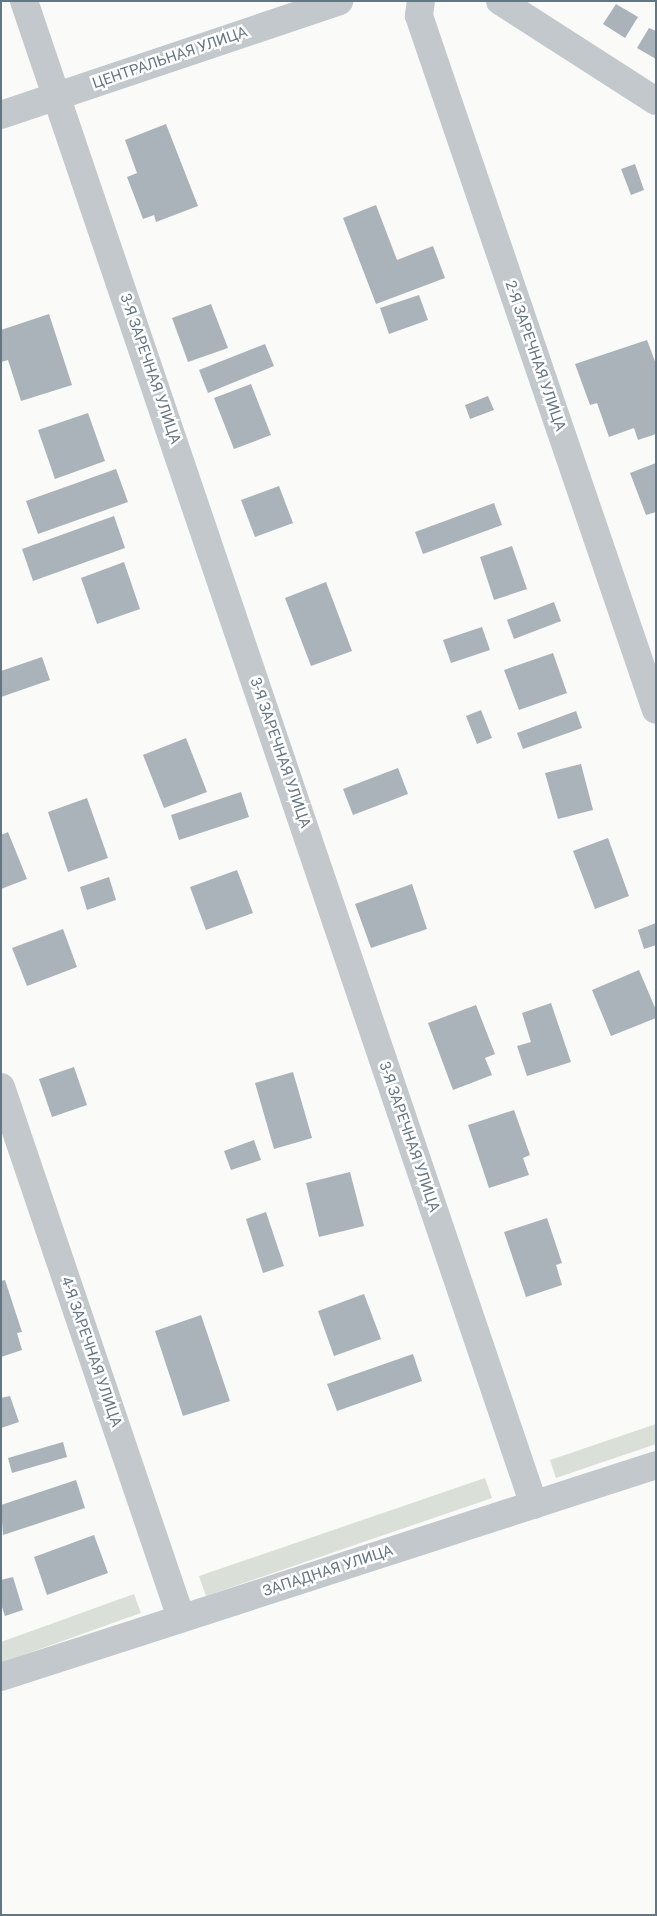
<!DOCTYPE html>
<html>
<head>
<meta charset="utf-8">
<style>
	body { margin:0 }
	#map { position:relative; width:657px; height:1916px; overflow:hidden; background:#fafaf8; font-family:Roboto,sans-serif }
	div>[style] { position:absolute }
	.green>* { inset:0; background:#dadfd7 }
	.building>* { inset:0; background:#aab3b9 }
	.street>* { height:28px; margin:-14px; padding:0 14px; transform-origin:14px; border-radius:14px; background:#c3c8cc }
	span { translate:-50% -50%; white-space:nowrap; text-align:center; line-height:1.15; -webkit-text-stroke:5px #fff; paint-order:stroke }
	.street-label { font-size:15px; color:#657683 }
	.frame { position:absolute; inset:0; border:2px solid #657683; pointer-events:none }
</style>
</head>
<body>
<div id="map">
	<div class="green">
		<i style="clip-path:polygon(656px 1424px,656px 1444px,556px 1478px,550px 1460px)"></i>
		<i style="clip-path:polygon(485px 1478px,492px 1498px,206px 1596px,199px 1576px)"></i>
		<i style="clip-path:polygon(134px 1594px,141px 1613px,1px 1663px,1px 1642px)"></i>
	</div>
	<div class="building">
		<i style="clip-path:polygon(616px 4px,638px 17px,625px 38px,603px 24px)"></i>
		<i style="clip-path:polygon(649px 28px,656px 31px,656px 59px,637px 48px)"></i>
		<i style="clip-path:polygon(166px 124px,198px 206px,156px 222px,154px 215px,143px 219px,127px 177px,137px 173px,125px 140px)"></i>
		<i style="clip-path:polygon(635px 164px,644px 190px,631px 195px,621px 169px)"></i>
		<i style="clip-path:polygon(376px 205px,397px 260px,433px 246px,445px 278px,376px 304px,343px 218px)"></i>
		<i style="clip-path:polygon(419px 295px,428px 320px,389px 334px,380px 308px)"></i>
		<i style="clip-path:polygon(211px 304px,228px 348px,188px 362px,172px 318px)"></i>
		<i style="clip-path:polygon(49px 314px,72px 385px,21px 401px,8px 360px,1px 362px,1px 330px)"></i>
		<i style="clip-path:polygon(647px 340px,656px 364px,656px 434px,638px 440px,634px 428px,609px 437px,597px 403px,590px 405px,575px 364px)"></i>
		<i style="clip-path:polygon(265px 344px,274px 366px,208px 393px,199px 370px)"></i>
		<i style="clip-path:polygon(251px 384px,271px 435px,234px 449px,214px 398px)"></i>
		<i style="clip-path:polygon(488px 396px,494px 410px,470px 419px,465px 405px)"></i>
		<i style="clip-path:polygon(88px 413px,105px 461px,55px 479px,38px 430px)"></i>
		<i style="clip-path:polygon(656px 463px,656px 512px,646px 515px,630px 473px)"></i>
		<i style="clip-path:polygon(116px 469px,128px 502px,38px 534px,26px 501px)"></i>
		<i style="clip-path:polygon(279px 486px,293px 523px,255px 537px,241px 500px)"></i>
		<i style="clip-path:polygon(494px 503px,502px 525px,423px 554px,415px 532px)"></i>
		<i style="clip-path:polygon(114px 516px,125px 548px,33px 581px,22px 549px)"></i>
		<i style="clip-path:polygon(512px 546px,527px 589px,494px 600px,480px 557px)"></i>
		<i style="clip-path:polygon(124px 562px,140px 609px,97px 624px,81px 578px)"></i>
		<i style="clip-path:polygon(326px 582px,352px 651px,311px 666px,285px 598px)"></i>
		<i style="clip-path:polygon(554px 602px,561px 621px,514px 639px,507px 620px)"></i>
		<i style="clip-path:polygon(482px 627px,490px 650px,451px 663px,443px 640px)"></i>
		<i style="clip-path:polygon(553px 653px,567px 693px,519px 710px,504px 670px)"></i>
		<i style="clip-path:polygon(42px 657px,50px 680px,1px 697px,1px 671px)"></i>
		<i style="clip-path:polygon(481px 710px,492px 738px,477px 744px,466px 716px)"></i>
		<i style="clip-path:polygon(576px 711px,582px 728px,523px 749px,517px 733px)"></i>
		<i style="clip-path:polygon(186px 738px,207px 792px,164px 808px,143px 755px)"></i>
		<i style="clip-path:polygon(581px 764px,593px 810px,558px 819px,545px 773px)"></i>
		<i style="clip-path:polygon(398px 768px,408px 794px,353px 815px,343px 789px)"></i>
		<i style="clip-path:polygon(241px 792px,249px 817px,179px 840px,171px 815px)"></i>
		<i style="clip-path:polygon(87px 798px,108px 858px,68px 872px,48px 812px)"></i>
		<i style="clip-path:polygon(8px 832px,27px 879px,1px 889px,1px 835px)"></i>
		<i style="clip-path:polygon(608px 838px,629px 896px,595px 909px,573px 851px)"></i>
		<i style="clip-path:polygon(237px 870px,253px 913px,206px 930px,190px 887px)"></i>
		<i style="clip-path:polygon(109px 877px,116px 900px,87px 910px,80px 887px)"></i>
		<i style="clip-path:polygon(412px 884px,427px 929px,371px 948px,355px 904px)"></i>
		<i style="clip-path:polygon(656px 923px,656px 945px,644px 949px,638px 930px)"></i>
		<i style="clip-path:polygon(63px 929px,77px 967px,27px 986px,12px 948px)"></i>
		<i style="clip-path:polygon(639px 970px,656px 1010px,656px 1018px,611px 1036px,592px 990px)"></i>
		<i style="clip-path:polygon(551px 1003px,571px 1062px,527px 1076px,517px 1046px,531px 1042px,522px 1013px)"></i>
		<i style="clip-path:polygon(476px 1005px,495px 1054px,485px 1058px,492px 1075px,453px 1090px,428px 1023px)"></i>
		<i style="clip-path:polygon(74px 1067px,87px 1105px,52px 1117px,39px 1079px)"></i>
		<i style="clip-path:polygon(293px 1072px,312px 1138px,274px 1149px,255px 1083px)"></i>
		<i style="clip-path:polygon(514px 1110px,530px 1155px,523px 1158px,529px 1175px,489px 1188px,468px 1125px)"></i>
		<i style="clip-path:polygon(254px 1140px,261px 1160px,231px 1170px,224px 1151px)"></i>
		<i style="clip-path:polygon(350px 1172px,364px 1226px,319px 1237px,306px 1183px)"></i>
		<i style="clip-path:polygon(266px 1212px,284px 1266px,263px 1273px,246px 1219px)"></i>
		<i style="clip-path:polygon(547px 1218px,562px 1263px,556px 1265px,562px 1285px,526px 1297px,504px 1232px)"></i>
		<i style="clip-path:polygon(5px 1280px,22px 1332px,17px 1333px,22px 1350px,1px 1357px,1px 1281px)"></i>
		<i style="clip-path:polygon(364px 1294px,381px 1339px,334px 1356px,318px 1311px)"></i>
		<i style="clip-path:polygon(201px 1315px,230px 1401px,183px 1416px,155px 1331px)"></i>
		<i style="clip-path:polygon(413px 1354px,422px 1381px,337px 1411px,327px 1384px)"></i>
		<i style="clip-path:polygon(10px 1396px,19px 1422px,1px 1428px,1px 1398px)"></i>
		<i style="clip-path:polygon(63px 1442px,67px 1457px,12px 1473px,8px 1458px)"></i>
		<i style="clip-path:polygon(76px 1480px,85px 1508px,3px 1535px,1px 1505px)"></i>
		<i style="clip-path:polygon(94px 1535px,108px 1573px,47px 1595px,34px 1557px)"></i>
		<i style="clip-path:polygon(13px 1577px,23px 1610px,5px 1616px,1px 1604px,1px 1580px)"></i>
	</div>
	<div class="street">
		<i style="left:24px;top:1px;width:1588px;rotate:71.27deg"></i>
		<i style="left:421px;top:1px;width:15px;rotate:98deg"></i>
		<i style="left:419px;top:16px;width:733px;rotate:71.15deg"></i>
		<i style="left:500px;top:1px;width:185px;rotate:32.7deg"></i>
		<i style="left:1px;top:115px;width:357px;rotate:-18.6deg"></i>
		<i style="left:1px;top:1087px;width:561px;rotate:71.27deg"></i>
		<i style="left:1px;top:1677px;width:688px;rotate:-17.93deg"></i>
	</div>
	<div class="street-label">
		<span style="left:170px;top:58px;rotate:-19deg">ЦЕНТРАЛЬНАЯ УЛИЦА</span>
		<span style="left:535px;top:356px;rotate:71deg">2-Я ЗАРЕЧНАЯ УЛИЦА</span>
		<span style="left:150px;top:369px;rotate:71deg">3-Я ЗАРЕЧНАЯ УЛИЦА</span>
		<span style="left:280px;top:753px;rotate:71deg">3-Я ЗАРЕЧНАЯ УЛИЦА</span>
		<span style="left:409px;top:1137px;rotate:71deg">3-Я ЗАРЕЧНАЯ УЛИЦА</span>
		<span style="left:91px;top:1352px;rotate:71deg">4-Я ЗАРЕЧНАЯ УЛИЦА</span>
		<span style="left:328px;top:1571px;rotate:-18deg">ЗАПАДНАЯ УЛИЦА</span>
	</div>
	<div class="frame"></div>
</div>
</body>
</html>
